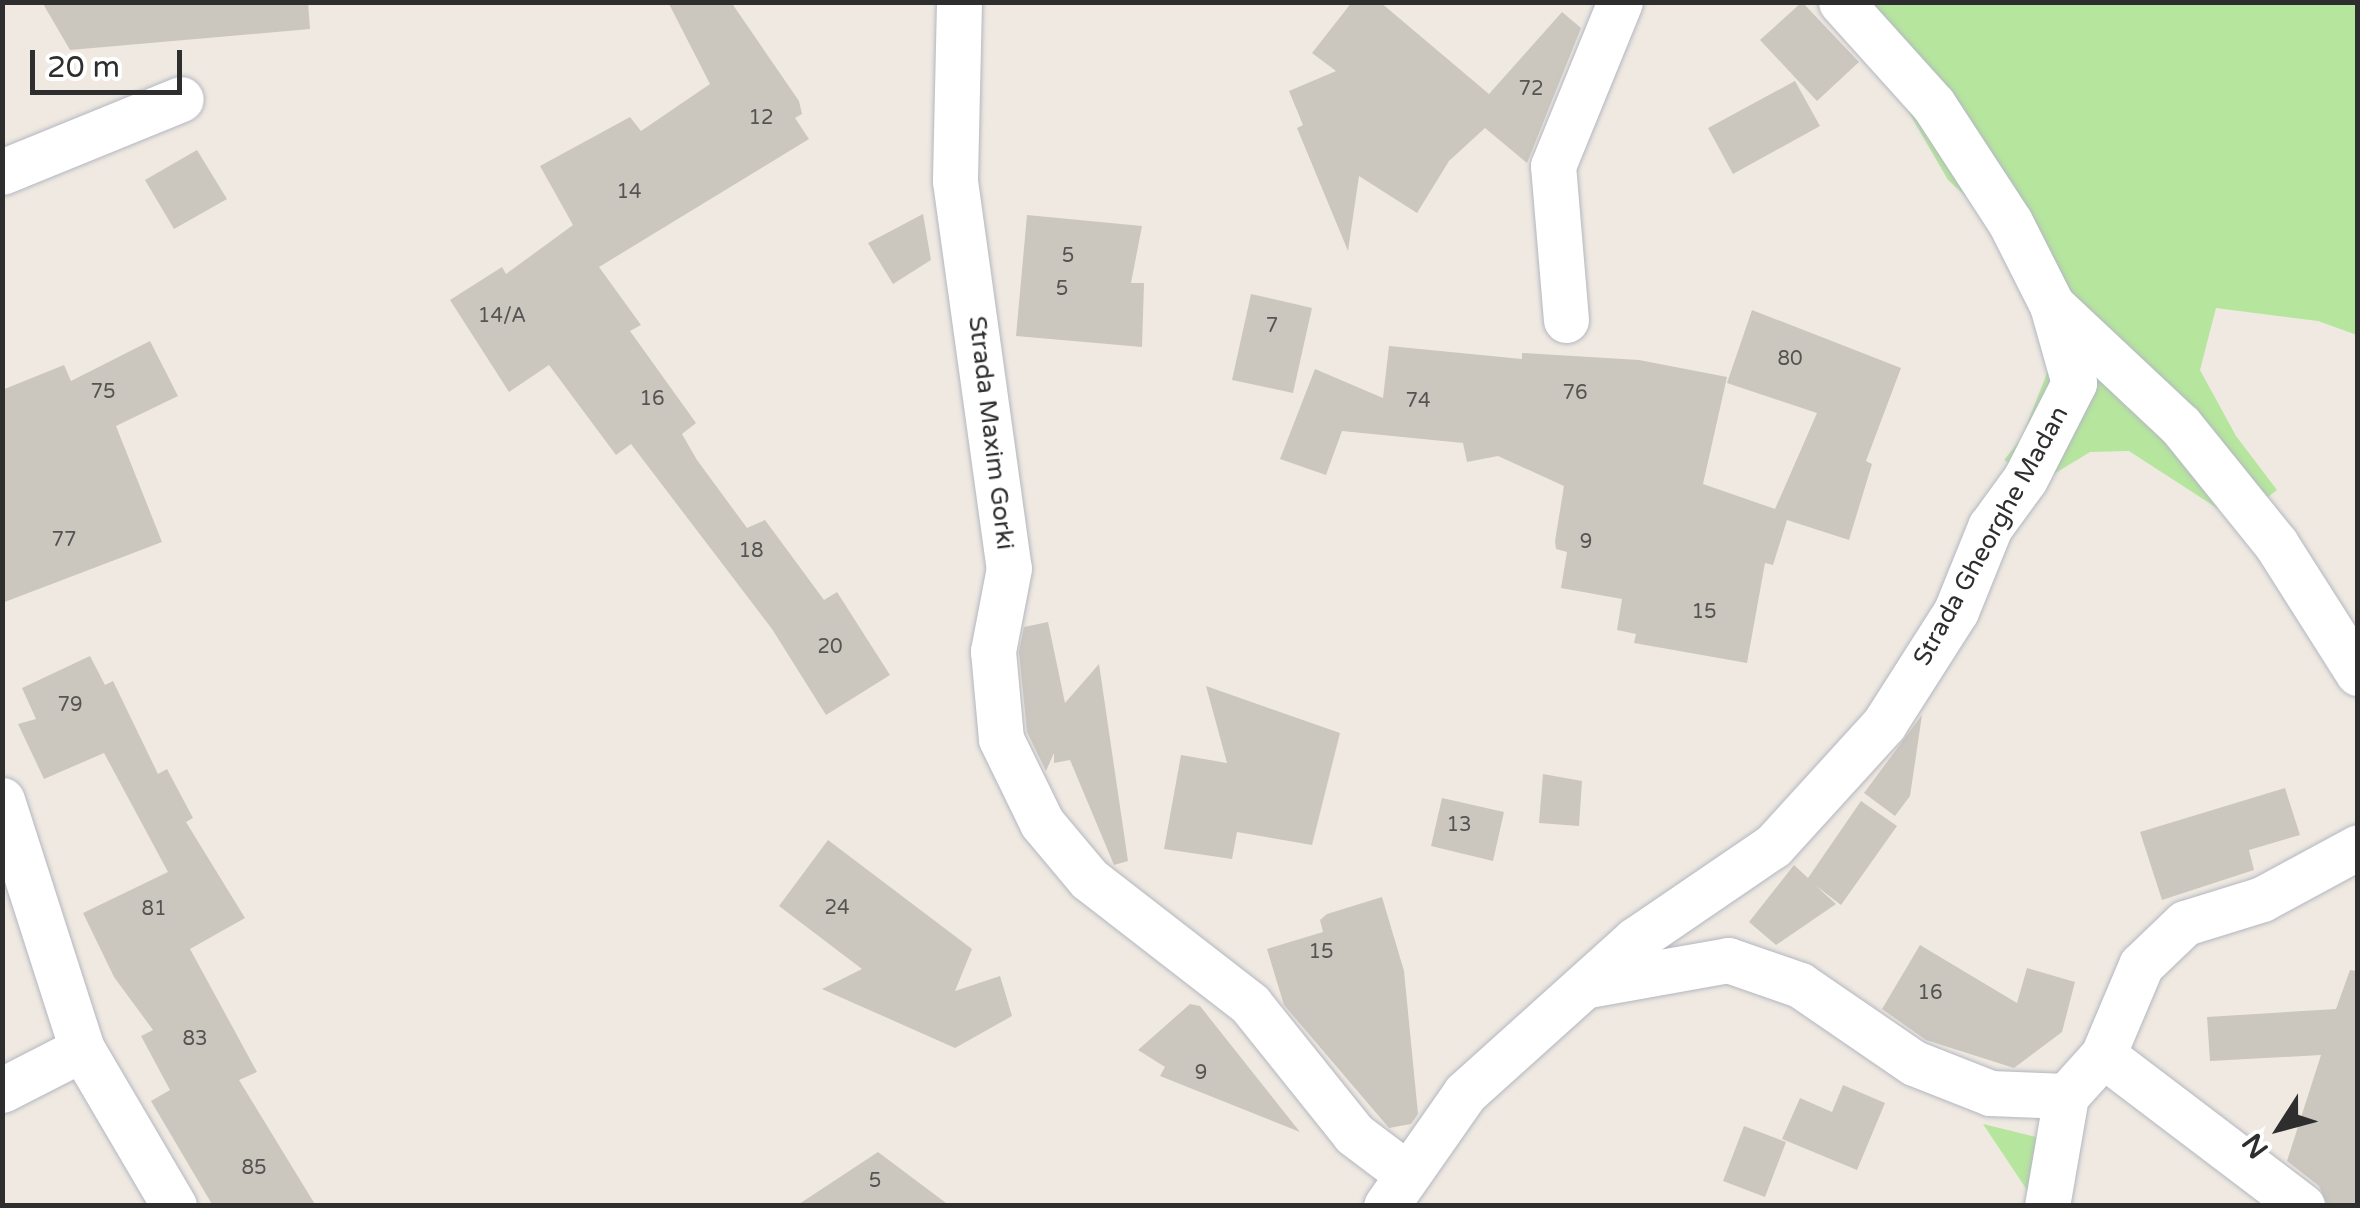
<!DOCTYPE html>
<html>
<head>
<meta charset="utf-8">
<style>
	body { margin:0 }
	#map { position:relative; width:2360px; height:1208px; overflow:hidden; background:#efe9e1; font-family:"Varela Round",sans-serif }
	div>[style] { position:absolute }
	.green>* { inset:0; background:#b6e59e }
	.building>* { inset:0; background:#cbc7bf }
	.roads { filter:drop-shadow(0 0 2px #b4b7c1) drop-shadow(0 0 2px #b4b7c1) }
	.street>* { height:45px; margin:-22.5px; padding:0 22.5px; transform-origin:22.5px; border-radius:22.5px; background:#fff }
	span { translate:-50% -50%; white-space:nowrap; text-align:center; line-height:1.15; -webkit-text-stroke:10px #fff; paint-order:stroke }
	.number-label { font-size:20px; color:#555452 }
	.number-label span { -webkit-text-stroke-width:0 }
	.street-label { font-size:25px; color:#2e2e2e }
	.frame { position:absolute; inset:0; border:5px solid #2e2e2e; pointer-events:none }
	.north { position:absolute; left:2230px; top:1078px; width:100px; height:100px; -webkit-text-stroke:8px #fff; paint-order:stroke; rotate:234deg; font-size:28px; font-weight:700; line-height:40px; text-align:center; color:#2e2e2e }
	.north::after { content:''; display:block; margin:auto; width:35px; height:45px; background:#2e2e2e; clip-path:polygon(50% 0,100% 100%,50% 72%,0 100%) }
	.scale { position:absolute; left:30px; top:50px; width:152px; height:45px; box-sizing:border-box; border:5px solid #2e2e2e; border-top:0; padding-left:12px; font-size:30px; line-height:35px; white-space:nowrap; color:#2e2e2e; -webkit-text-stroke:8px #fff; paint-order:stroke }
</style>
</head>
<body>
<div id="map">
	<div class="green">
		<i style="clip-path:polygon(1819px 3px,2357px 3px,2357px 335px,2318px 321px,2216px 308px,2200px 370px,2236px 436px,2277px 490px,2237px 521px,2129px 451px,2090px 452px,2039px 483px,2004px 460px,2021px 439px,2051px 363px,2039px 323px,1988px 217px,1948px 180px,1893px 85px)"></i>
		<i style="clip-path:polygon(1983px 1124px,2073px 1146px,2029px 1193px)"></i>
	</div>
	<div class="building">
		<i style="clip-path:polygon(42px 2px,308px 2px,310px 29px,70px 50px)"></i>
		<i style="clip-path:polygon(668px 2px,731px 2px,799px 101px,802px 114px,795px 118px,809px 139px,599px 267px,641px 325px,630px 331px,696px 423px,682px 434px,697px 460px,747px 528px,765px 520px,824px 600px,837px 592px,890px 675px,826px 715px,772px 629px,631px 444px,616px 455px,549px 365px,509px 392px,450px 300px,502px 267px,506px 274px,573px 225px,540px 166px,630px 117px,641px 131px,710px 84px)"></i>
		<i style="clip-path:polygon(1352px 2px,1380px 2px,1489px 94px,1562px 12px,1581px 28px,1527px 163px,1485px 128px,1449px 161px,1417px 213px,1359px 176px,1348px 251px,1297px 128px,1303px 125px,1289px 91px,1336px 71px,1312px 53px)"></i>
		<i style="clip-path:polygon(1802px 2px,1859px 62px,1817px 101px,1760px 40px)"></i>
		<i style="clip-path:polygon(1795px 81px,1820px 126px,1733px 174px,1708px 128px)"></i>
		<i style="clip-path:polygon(197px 150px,227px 199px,174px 229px,145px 180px)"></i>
		<i style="clip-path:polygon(923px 214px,931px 260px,893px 284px,868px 243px)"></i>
		<i style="clip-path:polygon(1027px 215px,1142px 226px,1131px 283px,1144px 283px,1142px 347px,1016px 336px)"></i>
		<i style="clip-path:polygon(1251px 294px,1312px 308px,1293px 393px,1232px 380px)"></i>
		<i style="clip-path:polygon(1752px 310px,1901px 368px,1866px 461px,1872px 464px,1849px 540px,1787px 520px,1773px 565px,1765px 563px,1747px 663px,1634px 643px,1636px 634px,1617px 630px,1622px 599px,1561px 588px,1567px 552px,1556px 549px,1555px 541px,1564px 486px,1498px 456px,1467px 462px,1463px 443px,1342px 431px,1326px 475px,1280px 459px,1315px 369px,1383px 398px,1389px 346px,1522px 359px,1522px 353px,1639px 360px,1727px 377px,1703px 484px,1775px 509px,1817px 413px,1727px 383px)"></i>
		<i style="clip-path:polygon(150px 341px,178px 396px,116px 426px,162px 542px,2px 603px,2px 390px,64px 365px,71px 381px)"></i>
		<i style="clip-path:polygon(1048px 622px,1065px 703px,1099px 664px,1128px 861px,1114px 865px,1070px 760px,1054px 763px,1054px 753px,1046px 771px,1027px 732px,1019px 652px,1024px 627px)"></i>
		<i style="clip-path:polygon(90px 656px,105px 685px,113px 681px,158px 774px,167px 769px,193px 818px,186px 822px,245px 918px,190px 949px,257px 1072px,239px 1080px,316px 1206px,213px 1206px,151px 1101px,170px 1090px,141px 1036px,153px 1030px,114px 977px,83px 913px,168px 872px,104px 753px,44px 779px,18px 724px,36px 719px,22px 688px)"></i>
		<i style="clip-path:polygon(1206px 686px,1340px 733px,1312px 845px,1237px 832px,1232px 859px,1164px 849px,1181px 755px,1227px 763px)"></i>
		<i style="clip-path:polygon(1922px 715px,1910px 796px,1895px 816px,1864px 793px)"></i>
		<i style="clip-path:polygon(1543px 774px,1582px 781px,1579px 826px,1539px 823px)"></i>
		<i style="clip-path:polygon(2285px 788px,2300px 835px,2249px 850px,2254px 870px,2162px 900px,2140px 832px)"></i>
		<i style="clip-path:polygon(1442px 798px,1504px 812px,1493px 861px,1431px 846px)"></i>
		<i style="clip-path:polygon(1861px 801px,1897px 826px,1841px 905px,1815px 885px,1836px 904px,1776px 945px,1749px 922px,1794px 865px,1808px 878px)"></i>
		<i style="clip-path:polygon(828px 840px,972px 949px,955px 991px,1000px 976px,1012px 1016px,955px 1048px,822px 989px,862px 969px,779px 906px)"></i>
		<i style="clip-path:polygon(1382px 897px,1404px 971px,1418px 1114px,1411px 1124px,1389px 1128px,1284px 1005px,1267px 949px,1323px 932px,1320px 920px,1327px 914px)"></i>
		<i style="clip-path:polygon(1920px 945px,2017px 1003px,2027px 968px,2075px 982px,2062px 1032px,2014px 1068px,1926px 1040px,1882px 1009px)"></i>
		<i style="clip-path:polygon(2350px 970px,2358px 971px,2358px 1206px,2328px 1206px,2319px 1186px,2287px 1161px,2321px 1055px,2210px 1061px,2207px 1017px,2336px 1009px)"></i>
		<i style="clip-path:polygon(1190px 1004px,1200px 1006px,1300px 1132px,1160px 1076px,1165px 1067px,1138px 1050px)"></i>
		<i style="clip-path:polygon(1843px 1085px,1885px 1103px,1857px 1170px,1782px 1139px,1800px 1098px,1832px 1112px)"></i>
		<i style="clip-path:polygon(1744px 1126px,1786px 1142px,1765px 1197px,1723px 1181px)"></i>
		<i style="clip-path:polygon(878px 1152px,950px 1206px,796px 1206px)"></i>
	</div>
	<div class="roads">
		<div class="street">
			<i style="left:959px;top:2px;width:179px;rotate:91.3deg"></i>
			<i style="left:955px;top:181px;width:391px;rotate:82.1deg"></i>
			<i style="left:1009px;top:568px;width:85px;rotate:100.9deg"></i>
			<i style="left:993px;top:651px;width:88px;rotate:84.8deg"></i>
			<i style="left:1001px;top:739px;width:93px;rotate:64deg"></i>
			<i style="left:1042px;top:823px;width:73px;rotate:50deg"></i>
			<i style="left:1089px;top:879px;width:204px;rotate:37.8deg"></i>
			<i style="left:1250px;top:1004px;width:166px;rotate:51.3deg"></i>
			<i style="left:1354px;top:1134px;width:66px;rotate:37deg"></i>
			<i style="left:1841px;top:2px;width:137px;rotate:48deg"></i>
			<i style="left:1933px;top:104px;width:141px;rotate:56.9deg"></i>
			<i style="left:2010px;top:222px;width:93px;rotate:63.2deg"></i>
			<i style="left:2052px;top:305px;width:175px;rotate:43.2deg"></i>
			<i style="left:2180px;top:425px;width:153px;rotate:51.1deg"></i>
			<i style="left:2276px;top:544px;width:153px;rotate:57.6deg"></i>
			<i style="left:2px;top:172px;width:193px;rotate:-22.2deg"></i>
			<i style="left:1566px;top:320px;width:155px;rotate:-94.8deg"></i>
			<i style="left:1553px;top:166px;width:177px;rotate:-67.8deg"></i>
			<i style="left:2px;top:800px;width:262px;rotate:72.2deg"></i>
			<i style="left:82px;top:1049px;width:182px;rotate:59.6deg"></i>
			<i style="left:1588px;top:985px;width:142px;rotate:-10.1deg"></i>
			<i style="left:1728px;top:960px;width:76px;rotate:19.1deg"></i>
			<i style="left:1800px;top:985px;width:138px;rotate:34.4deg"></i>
			<i style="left:1914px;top:1063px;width:82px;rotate:21.5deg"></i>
			<i style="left:1990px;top:1093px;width:76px;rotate:2.3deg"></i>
			<i style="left:2103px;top:1055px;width:250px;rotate:37.2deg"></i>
			<i style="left:2px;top:1090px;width:90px;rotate:-27.1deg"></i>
			<i style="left:1386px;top:1206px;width:138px;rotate:-55deg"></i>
			<i style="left:1465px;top:1093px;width:229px;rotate:-42deg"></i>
			<i style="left:1635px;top:940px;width:167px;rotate:-34.3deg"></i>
			<i style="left:1773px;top:846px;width:165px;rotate:-47.7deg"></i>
			<i style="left:1884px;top:724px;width:134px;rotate:-57.5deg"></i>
			<i style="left:1956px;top:611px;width:91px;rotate:-68deg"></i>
			<i style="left:1990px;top:527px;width:59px;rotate:-53.9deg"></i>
			<i style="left:2025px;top:479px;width:108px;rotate:-63deg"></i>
			<i style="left:2074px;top:383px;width:81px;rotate:-105.8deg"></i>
			<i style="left:2047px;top:1206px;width:112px;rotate:-80.2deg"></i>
			<i style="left:2066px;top:1096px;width:55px;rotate:-47.9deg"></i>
			<i style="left:2103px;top:1055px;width:98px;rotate:-67.1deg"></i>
			<i style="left:2141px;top:965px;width:61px;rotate:-43.7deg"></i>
			<i style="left:2185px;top:923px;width:81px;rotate:-17.3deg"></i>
			<i style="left:2262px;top:899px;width:109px;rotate:-28.4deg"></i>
		</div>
	</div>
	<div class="number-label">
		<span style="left:1531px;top:89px">72</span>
		<span style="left:761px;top:118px">12</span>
		<span style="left:629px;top:192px">14</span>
		<span style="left:1068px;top:256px">5</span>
		<span style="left:1062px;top:289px">5</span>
		<span style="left:502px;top:316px">14/A</span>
		<span style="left:1272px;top:326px">7</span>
		<span style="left:1790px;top:359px">80</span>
		<span style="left:103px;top:392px">75</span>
		<span style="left:1575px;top:393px">76</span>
		<span style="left:652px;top:399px">16</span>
		<span style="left:1418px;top:401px">74</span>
		<span style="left:64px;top:540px">77</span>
		<span style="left:1586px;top:542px">9</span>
		<span style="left:751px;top:551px">18</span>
		<span style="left:1704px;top:612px">15</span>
		<span style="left:830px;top:647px">20</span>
		<span style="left:70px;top:705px">79</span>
		<span style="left:1459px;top:825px">13</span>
		<span style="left:837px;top:908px">24</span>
		<span style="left:154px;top:909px">81</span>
		<span style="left:1321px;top:952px">15</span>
		<span style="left:1930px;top:993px">16</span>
		<span style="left:195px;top:1039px">83</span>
		<span style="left:1201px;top:1073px">9</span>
		<span style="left:254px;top:1168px">85</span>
		<span style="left:875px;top:1181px">5</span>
	</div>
	<div class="street-label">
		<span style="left:991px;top:433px;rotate:83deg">Strada Maxim Gorki</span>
		<span style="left:1991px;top:536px;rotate:-61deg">Strada Gheorghe Madan</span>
	</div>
	<div class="frame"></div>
	<div class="north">N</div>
	<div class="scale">20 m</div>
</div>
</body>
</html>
